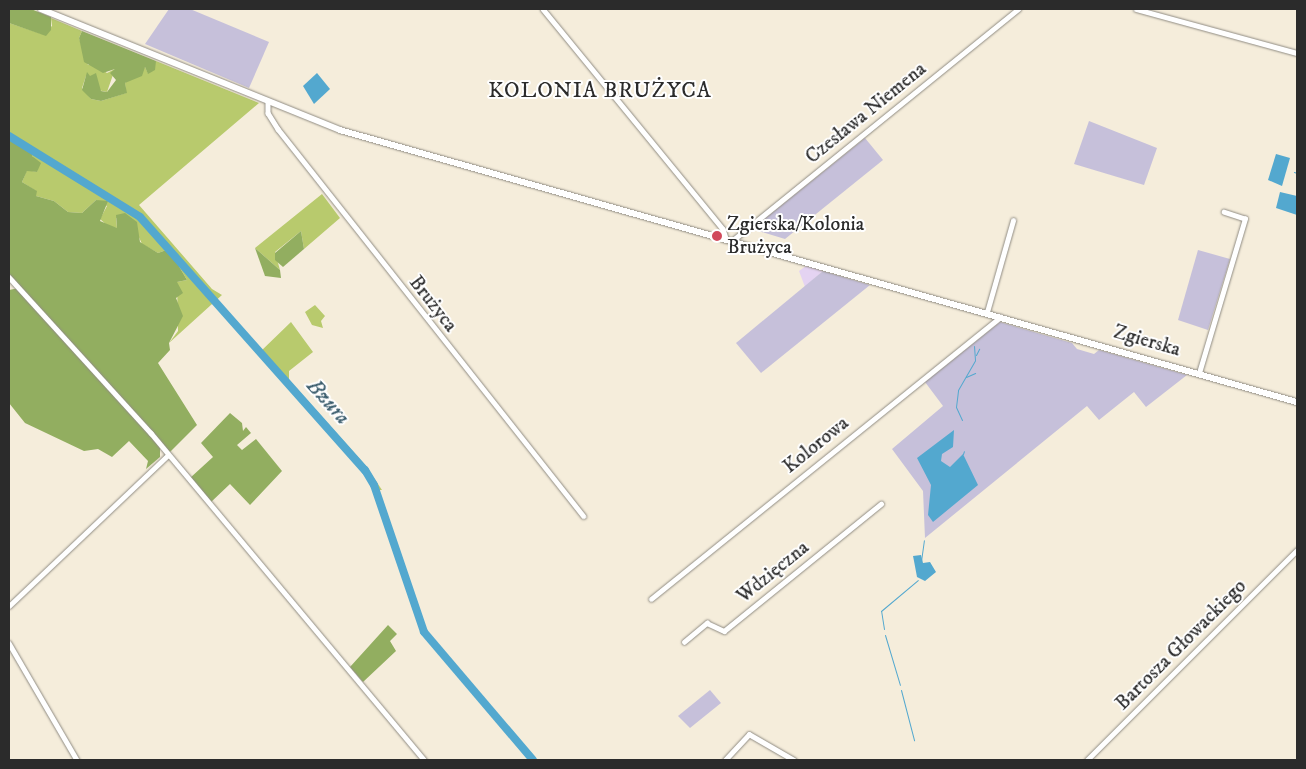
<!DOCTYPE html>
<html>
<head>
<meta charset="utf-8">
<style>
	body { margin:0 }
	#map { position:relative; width:1306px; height:769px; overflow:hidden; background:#f5eddb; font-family:"IM FELL DW Pica",serif }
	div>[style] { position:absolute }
	.built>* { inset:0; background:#e4d3f2 }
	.industrial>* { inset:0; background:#c6c0da }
	.green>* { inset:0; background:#b8ca6d }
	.forest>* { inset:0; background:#92ae60 }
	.water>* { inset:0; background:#53a8cf }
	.stream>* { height:1px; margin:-0.5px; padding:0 0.5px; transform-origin:0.5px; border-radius:0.5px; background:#53a8cf }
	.river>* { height:8px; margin:-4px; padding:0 4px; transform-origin:4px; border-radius:4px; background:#53a8cf }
	.roads { filter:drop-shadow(0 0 1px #908c83) drop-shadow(0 0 1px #908c83) }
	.minor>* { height:4.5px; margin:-2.25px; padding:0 2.25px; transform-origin:2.25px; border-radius:2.25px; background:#fff }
	.major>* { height:5.5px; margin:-2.75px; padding:0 2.75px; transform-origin:2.75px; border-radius:2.75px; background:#fff }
	.dots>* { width:14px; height:14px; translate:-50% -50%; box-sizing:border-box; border:2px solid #fff; border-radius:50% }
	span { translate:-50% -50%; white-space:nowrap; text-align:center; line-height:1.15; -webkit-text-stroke:4px #fff; paint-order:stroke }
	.street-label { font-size:20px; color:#2b2b2b }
	.poi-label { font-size:20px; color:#2b2b2b }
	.left { translate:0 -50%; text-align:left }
	.water-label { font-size:21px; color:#3b5d6d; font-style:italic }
	.quarter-label { font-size:22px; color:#2b2b2b; letter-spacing:1px }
	.frame { position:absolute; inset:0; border:10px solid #2b2b2b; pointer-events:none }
</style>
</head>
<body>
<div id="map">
	<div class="built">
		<i style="clip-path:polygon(806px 266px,823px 271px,805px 287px,799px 271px)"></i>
	</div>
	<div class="industrial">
		<i style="clip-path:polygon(169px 9px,190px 9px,269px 42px,249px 88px,145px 44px)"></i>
		<i style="clip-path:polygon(1089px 121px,1157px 148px,1144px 185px,1074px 164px)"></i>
		<i style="clip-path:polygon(865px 138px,883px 160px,785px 239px,752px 229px)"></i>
		<i style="clip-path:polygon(1198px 250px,1230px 259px,1208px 330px,1178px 320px)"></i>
		<i style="clip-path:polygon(823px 271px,870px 285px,761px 373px,736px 343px)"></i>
		<i style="clip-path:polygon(1000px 322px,1072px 343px,1077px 349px,1094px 354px,1099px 350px,1187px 375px,1146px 407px,1134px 392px,1099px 420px,1087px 406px,925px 538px,923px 491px,892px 449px,943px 406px,925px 382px)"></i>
		<i style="clip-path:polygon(710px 690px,721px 703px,690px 728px,678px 716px)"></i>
	</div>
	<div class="green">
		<i style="clip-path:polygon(51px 18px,82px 31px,79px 38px,88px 65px,94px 64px,107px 73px,115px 69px,107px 92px,98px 90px,94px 78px,86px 76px,82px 88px,91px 99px,101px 101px,126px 93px,125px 83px,145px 67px,148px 73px,156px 61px,259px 103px,139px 205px,212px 289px,222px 295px,169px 343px,178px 331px,177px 282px,187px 280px,169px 249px,158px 253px,142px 244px,130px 217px,116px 218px,117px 228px,109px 227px,100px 219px,107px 206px,96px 200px,82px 213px,68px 212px,54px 201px,36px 196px,36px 191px,22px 182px,27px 170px,37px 172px,38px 164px,32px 156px,34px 152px,9px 136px,9px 23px,42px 34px,52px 26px)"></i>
		<i style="clip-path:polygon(322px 194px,340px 218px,304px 249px,301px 231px,275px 252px,280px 270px,255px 248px)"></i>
		<i style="clip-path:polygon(315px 305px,325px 316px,321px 321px,323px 328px,312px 325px,305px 312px)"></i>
		<i style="clip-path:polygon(291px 322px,313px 352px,289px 371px,289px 380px,366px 466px,382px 490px,376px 490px,365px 470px,260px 352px)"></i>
	</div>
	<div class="forest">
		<i style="clip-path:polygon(9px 9px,31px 9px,51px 17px,51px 30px,46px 36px,9px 23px)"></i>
		<i style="clip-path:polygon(82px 31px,156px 61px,155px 70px,148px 74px,145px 67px,142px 76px,125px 83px,127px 93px,101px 101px,91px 99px,82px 90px,87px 72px,90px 76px,96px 73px,101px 91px,107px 92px,116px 80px,110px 73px,115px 69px,103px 73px,84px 62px,79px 38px)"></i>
		<i style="clip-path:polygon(9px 136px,35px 152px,32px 156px,41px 163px,37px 172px,27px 171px,22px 182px,37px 191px,36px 196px,54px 201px,68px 212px,82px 213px,96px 200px,108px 201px,100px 221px,117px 228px,116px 215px,125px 213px,137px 222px,140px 242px,158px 253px,169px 249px,187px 280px,177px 282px,183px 293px,176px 298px,183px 316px,169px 343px,170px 350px,158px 363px,197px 425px,169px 453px,164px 447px,160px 449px,160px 457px,146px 469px,148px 461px,129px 441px,112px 457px,98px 449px,84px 451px,25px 423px,9px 403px,9px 290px,19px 288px,9px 277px)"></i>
		<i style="clip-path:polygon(301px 231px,304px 249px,283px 267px,275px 260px,275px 253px)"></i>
		<i style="clip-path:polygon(255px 248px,280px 270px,281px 278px,265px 276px)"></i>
		<i style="clip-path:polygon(230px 413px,242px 423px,243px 431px,246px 427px,251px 433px,237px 445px,242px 450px,256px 439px,282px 471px,250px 505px,230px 484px,210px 503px,190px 478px,213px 457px,201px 443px)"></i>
		<i style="clip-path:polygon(388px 625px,397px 634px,390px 641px,396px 651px,363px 682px,350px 667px)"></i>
	</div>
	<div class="water">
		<i style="clip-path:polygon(317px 73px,330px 89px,314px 104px,303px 86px)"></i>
		<i style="clip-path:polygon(1276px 154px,1290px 158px,1282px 186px,1268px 180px)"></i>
		<i style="clip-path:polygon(1280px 192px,1297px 196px,1297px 215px,1276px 208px)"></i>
		<i style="clip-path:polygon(954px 430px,953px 447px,942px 454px,941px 461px,950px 467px,963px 454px,978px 485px,933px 522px,928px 515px,931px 485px,917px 458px)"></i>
		<i style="clip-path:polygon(921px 555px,923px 563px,930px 562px,936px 572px,925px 581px,917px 577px,914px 561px,913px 556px)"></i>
	</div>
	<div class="stream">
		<i style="left:1294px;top:172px;width:3px;rotate:18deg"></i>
		<i style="left:976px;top:355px;width:7px;rotate:-63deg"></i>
		<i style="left:966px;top:377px;width:10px;rotate:-24deg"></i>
		<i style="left:962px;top:420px;width:14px;rotate:-115deg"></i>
		<i style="left:956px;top:407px;width:17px;rotate:-83deg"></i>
		<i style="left:958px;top:390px;width:34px;rotate:-60deg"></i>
		<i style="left:975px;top:360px;width:14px;rotate:-94deg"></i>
		<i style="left:963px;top:454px;width:3px;rotate:-72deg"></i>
		<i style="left:921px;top:561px;width:21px;rotate:-82deg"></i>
		<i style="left:884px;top:629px;width:18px;rotate:-99deg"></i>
		<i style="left:881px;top:611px;width:48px;rotate:-40deg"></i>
		<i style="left:885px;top:635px;width:52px;rotate:73.3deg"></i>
		<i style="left:901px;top:690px;width:52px;rotate:75.4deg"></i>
	</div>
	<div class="river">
		<i style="left:9px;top:136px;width:154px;rotate:31.7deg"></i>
		<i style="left:140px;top:217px;width:339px;rotate:48.4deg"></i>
		<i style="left:365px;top:470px;width:17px;rotate:59deg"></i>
		<i style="left:374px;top:485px;width:155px;rotate:71.2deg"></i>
		<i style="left:424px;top:632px;width:168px;rotate:49.6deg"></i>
	</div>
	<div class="roads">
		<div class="minor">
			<i style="left:543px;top:9px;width:284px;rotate:50.7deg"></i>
			<i style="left:723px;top:229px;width:9px;rotate:72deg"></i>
			<i style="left:1136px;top:9px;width:167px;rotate:15.3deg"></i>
			<i style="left:268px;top:101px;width:12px;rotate:90deg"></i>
			<i style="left:268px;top:113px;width:19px;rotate:58deg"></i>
			<i style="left:278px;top:129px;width:493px;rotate:51.7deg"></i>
			<i style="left:733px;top:240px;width:367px;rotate:-39deg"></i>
			<i style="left:9px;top:277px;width:211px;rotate:47.7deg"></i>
			<i style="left:151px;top:433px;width:426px;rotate:50.1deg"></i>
			<i style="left:987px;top:312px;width:95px;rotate:-74.1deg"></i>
			<i style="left:1199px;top:373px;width:161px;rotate:-73.4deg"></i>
			<i style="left:1245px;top:219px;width:22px;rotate:-162deg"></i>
			<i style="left:651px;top:599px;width:449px;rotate:-38.9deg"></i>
			<i style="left:9px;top:606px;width:219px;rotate:-43.5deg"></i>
			<i style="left:684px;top:642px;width:30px;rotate:-40deg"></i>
			<i style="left:707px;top:623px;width:19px;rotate:25deg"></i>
			<i style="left:724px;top:631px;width:202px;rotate:-39deg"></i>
			<i style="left:9px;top:643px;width:135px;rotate:59.8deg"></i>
			<i style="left:725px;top:760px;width:35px;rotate:-47deg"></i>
			<i style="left:749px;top:734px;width:52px;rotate:30deg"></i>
			<i style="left:1087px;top:760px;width:297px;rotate:-45deg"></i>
		</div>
		<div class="major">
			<i style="left:41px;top:9px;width:323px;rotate:22deg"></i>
			<i style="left:340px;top:130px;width:995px;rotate:15.87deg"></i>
		</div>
	</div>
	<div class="dots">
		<i style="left:717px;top:236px;background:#d1495b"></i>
	</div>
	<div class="street-label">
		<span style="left:866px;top:113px;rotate:-39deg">Czesława Niemena</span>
		<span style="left:433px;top:304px;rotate:52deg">Brużyca</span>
		<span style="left:1147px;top:341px;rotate:16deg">Zgierska</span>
		<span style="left:816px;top:445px;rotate:-39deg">Kolorowa</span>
		<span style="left:773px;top:572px;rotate:-39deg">Wdzięczna</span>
		<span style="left:1181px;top:645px;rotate:-45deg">Bartosza Głowackiego</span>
	</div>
	<div class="poi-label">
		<span class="left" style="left:727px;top:236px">Zgierska/Kolonia<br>Brużyca</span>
	</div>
	<div class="water-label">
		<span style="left:328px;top:402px;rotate:48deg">Bzura</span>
	</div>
	<div class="quarter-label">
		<span style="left:600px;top:91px">KOLONIA BRUŻYCA</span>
	</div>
	<div class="frame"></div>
</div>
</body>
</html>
